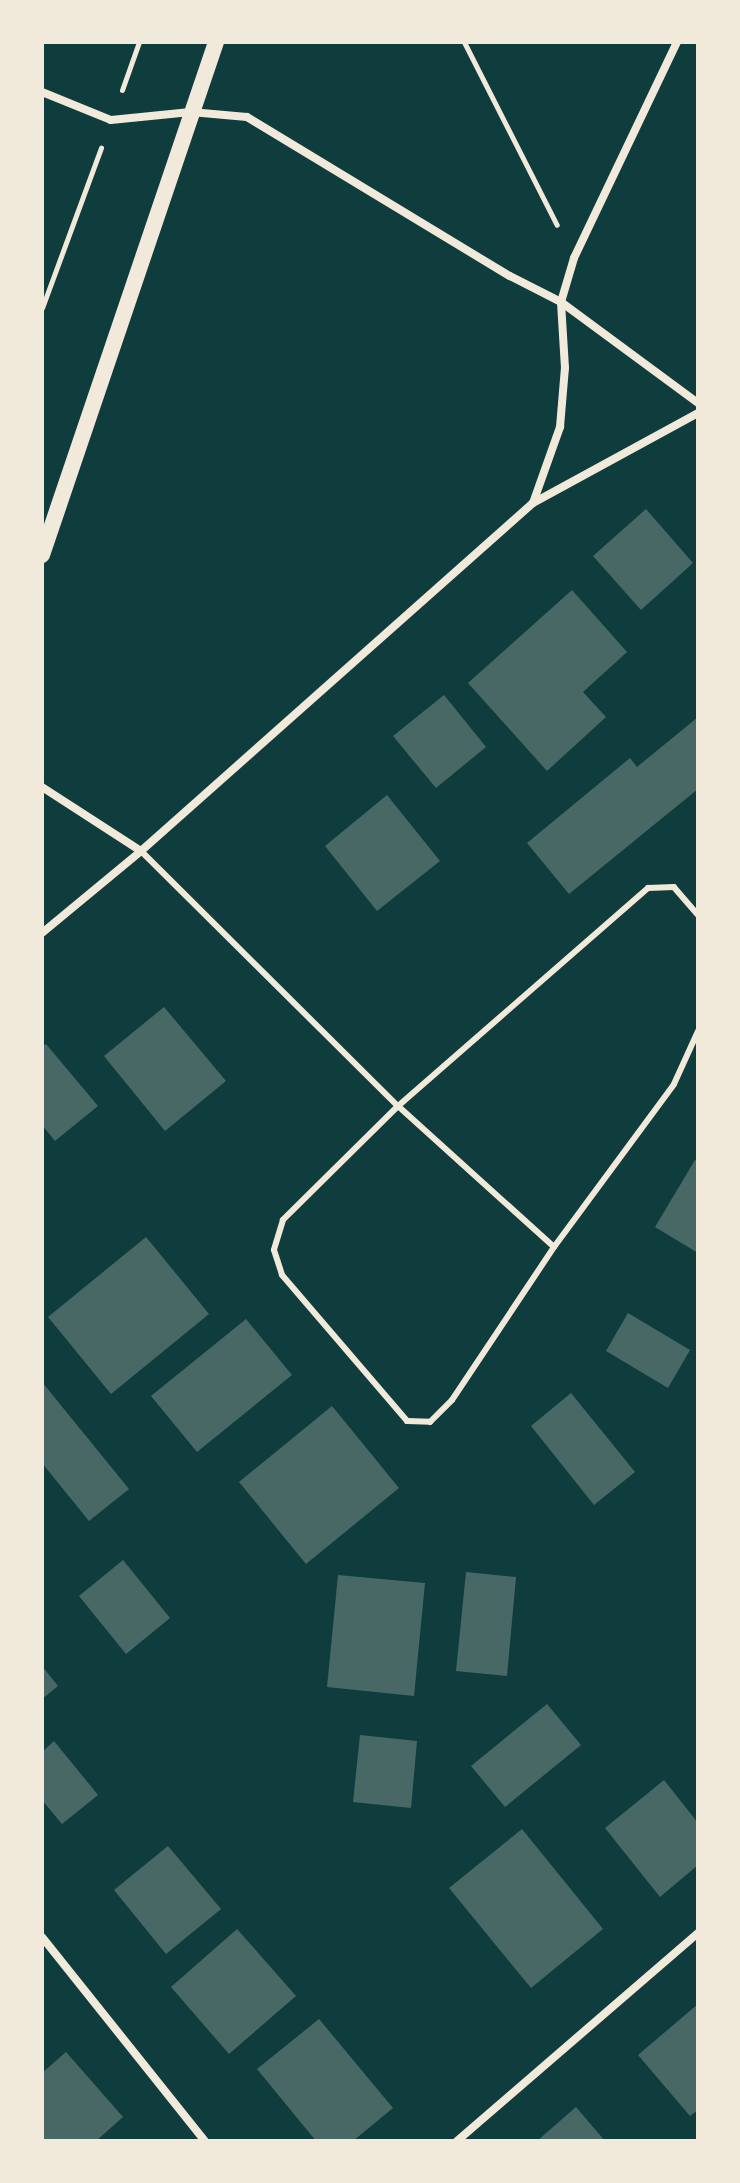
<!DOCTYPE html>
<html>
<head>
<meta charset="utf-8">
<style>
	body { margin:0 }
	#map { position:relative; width:740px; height:2183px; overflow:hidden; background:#0f3d3e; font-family:"Golos Text",sans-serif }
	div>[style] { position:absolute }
	.building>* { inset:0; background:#486865 }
	.path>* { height:5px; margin:-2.5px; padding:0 2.5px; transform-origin:2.5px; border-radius:2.5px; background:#f1e9da }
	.service>* { height:6px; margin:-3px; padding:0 3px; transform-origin:3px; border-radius:3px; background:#f1e9da }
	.minor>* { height:8px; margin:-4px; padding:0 4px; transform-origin:4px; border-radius:4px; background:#f1e9da }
	.secondary>* { height:16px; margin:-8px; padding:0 8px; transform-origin:8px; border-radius:8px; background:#f1e9da }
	span { translate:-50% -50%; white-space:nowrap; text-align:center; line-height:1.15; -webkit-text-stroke:6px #f1e9da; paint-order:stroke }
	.frame { position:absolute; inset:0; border:44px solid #f1e9da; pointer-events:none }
</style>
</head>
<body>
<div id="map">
	<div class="building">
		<i style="clip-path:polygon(646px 509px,693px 563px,641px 610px,593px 556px)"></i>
		<i style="clip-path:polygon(572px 590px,627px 652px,583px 692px,606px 717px,547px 771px,468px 683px)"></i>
		<i style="clip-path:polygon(444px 695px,486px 747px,436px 788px,393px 736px)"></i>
		<i style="clip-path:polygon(698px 717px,698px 789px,569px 894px,527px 843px,630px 758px,637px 767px)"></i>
		<i style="clip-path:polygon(387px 795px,440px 861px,377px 911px,325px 846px)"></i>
		<i style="clip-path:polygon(164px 1007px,226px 1081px,165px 1131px,104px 1056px)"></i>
		<i style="clip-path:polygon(46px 1044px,98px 1106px,55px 1141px,42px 1125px,42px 1047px)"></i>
		<i style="clip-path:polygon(695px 1160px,698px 1162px,698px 1253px,655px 1227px)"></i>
		<i style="clip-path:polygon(146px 1237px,209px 1314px,111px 1394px,48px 1317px)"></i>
		<i style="clip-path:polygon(628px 1313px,690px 1350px,668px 1388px,606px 1351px)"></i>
		<i style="clip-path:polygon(246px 1319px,292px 1375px,197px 1452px,151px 1396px)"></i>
		<i style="clip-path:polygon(42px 1382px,129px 1489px,89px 1521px,42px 1463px)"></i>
		<i style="clip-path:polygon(571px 1393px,635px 1472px,594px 1505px,531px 1426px)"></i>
		<i style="clip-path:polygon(332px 1406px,399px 1488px,306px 1564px,239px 1482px)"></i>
		<i style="clip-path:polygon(123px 1560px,170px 1618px,126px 1654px,79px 1596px)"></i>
		<i style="clip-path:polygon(466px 1572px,516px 1577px,507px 1676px,456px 1671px)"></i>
		<i style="clip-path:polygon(338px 1575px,425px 1583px,414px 1696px,327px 1687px)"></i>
		<i style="clip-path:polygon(42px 1666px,58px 1686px,42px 1699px)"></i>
		<i style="clip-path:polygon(547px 1704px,581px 1745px,505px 1807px,471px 1766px)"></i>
		<i style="clip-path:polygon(360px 1735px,417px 1741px,411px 1808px,353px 1802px)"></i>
		<i style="clip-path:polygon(54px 1741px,98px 1795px,62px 1824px,42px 1800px,42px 1752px)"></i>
		<i style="clip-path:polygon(664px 1780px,698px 1823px,698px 1865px,660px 1897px,605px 1828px)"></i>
		<i style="clip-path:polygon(522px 1829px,603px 1929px,531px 1988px,449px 1888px)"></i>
		<i style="clip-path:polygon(168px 1846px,221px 1909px,166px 1954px,114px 1890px)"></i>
		<i style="clip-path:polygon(237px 1929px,296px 1996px,229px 2054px,171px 1987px)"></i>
		<i style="clip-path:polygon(698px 2004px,698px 2110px,690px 2116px,638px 2055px)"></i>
		<i style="clip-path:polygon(319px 2019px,393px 2108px,353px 2141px,316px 2141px,257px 2069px)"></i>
		<i style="clip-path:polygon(66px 2052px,123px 2117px,96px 2141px,42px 2141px,42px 2073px)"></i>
		<i style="clip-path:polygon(576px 2107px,605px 2141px,537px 2141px)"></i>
	</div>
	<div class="path">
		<i style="left:464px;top:42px;width:205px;rotate:63.1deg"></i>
		<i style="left:122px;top:90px;width:51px;rotate:-70.5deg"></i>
		<i style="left:42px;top:308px;width:171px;rotate:-69.8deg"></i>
	</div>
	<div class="service">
		<i style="left:141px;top:851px;width:362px;rotate:44.8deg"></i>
		<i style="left:398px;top:1106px;width:210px;rotate:42.1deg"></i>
		<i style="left:698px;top:915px;width:37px;rotate:-131deg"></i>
		<i style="left:674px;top:887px;width:26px;rotate:178deg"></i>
		<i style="left:648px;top:888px;width:332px;rotate:138.9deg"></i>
		<i style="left:398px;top:1106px;width:162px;rotate:135.3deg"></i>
		<i style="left:283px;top:1220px;width:31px;rotate:107deg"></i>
		<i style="left:274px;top:1250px;width:26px;rotate:72deg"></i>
		<i style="left:282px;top:1275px;width:192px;rotate:49.4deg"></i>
		<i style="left:407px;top:1421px;width:23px;rotate:2deg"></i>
		<i style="left:430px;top:1422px;width:31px;rotate:-45deg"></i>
		<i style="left:452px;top:1400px;width:184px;rotate:-56.3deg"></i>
		<i style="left:554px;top:1247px;width:202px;rotate:-53.6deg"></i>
		<i style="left:674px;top:1084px;width:58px;rotate:-65.6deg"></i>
	</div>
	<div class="minor">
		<i style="left:42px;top:92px;width:74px;rotate:22.1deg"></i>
		<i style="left:111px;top:120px;width:80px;rotate:-5.7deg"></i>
		<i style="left:191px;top:112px;width:56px;rotate:5.1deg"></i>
		<i style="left:247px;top:117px;width:307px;rotate:31.2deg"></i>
		<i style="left:510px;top:276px;width:57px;rotate:27deg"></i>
		<i style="left:561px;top:302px;width:170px;rotate:36.4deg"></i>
		<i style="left:533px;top:503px;width:81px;rotate:-70.4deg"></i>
		<i style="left:560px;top:427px;width:59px;rotate:-85.2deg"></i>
		<i style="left:565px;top:368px;width:66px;rotate:-93.5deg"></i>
		<i style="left:561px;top:302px;width:46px;rotate:-73.5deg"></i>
		<i style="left:574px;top:258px;width:239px;rotate:-64.5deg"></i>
		<i style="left:42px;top:787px;width:118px;rotate:32.9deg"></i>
		<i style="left:42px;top:933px;width:129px;rotate:-39.6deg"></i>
		<i style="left:141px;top:851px;width:524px;rotate:-41.6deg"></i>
		<i style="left:533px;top:503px;width:188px;rotate:-28.6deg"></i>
		<i style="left:42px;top:1937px;width:261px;rotate:51.4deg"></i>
		<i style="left:457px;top:2141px;width:318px;rotate:-40.8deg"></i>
	</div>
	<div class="secondary">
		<i style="left:42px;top:555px;width:542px;rotate:-71.26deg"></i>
	</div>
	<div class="frame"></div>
</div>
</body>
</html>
